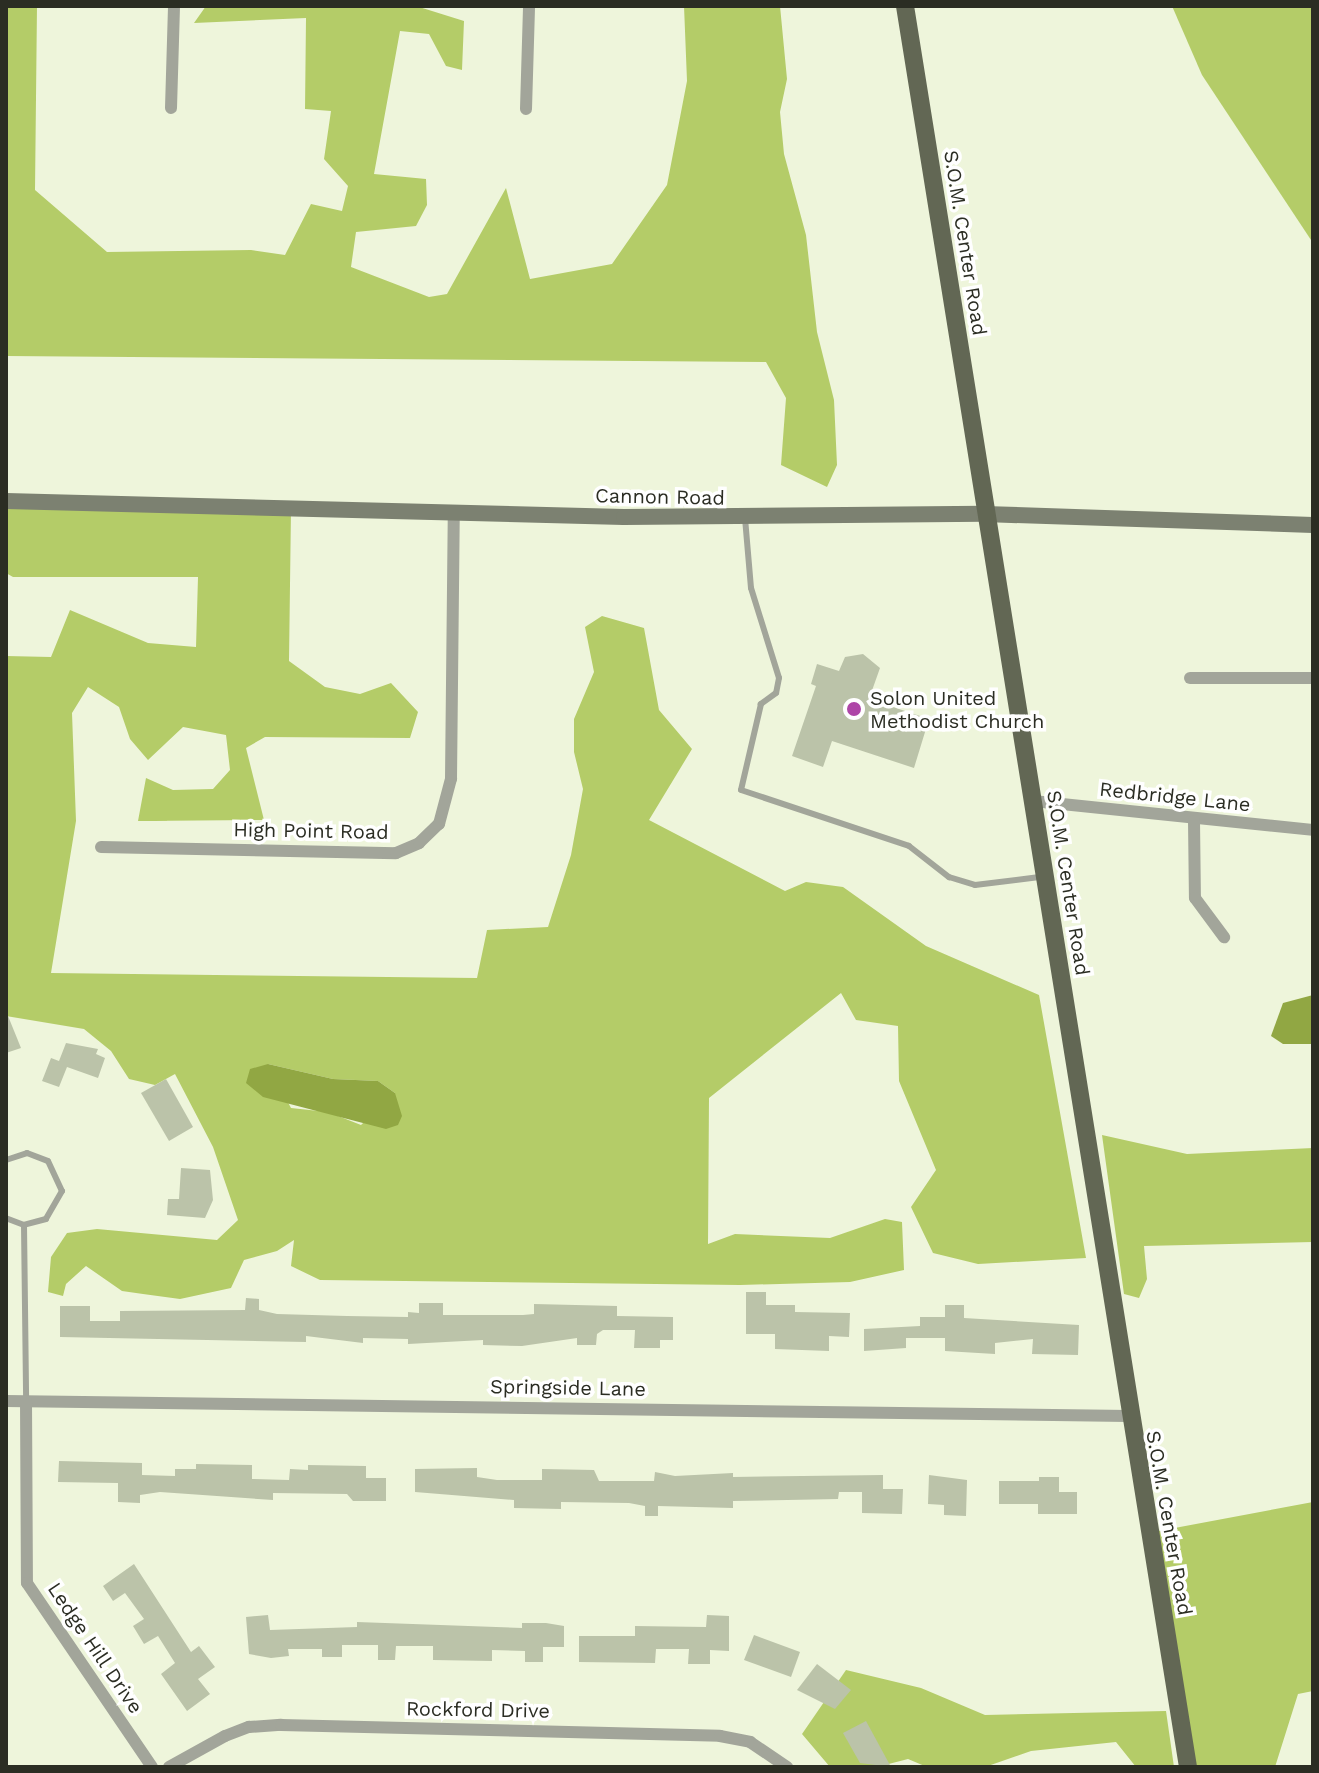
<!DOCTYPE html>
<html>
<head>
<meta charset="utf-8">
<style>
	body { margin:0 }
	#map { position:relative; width:1319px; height:1773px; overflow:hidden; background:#eef5db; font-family:"Work Sans",sans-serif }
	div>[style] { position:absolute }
	.forest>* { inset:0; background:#b4cc68 }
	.water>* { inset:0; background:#91a743 }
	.building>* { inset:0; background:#bbc3a9 }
	.service>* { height:6px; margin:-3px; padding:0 3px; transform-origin:3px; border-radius:3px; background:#a2a59a }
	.minor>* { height:12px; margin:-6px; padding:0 6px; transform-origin:6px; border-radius:6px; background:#a2a59a }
	.secondary>* { height:16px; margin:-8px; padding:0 8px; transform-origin:8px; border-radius:8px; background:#7c8171 }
	.primary>* { height:18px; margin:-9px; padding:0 9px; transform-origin:9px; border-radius:9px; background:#626754 }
	.dots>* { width:22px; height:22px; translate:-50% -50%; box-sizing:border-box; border:4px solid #fff; border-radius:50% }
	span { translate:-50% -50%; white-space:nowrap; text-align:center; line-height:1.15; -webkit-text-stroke:7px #fff; paint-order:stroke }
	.street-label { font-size:20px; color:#2b2d23 }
	.poi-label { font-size:20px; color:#2b2d23 }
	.left { translate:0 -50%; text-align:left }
	.frame { position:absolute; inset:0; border:8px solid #2b2d23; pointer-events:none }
</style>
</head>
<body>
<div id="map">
	<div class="forest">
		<i style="clip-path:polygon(6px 6px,37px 6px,35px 190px,107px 252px,251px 250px,285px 255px,311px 204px,342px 211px,348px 186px,324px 159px,331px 111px,305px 109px,306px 18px,194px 23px,206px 6px,416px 6px,464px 21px,462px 70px,446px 66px,429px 34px,400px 31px,374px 174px,426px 179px,427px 205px,416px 226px,356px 232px,351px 267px,429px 297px,447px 294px,506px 188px,530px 279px,612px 264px,667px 185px,687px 81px,684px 6px,780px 6px,787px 79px,780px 112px,784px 154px,806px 235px,817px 332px,834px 400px,837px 465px,827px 487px,781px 465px,786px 398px,766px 362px,6px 356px)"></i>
		<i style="clip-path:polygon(1172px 6px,1313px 6px,1313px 243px,1202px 75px)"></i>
		<i style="clip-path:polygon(evenodd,6px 509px,291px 509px,289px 661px,325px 687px,360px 694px,391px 683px,418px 712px,410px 738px,265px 737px,246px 748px,264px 820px,138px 821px,146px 778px,173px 790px,213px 789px,230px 770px,226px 735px,183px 727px,148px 760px,130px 739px,119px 707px,88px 687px,72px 713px,76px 821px,51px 973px,477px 978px,487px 930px,548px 927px,571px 855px,583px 789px,574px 752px,574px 719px,594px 672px,585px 627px,602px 616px,644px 628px,659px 710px,692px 749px,649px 820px,785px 891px,806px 882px,843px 887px,926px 946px,1039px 995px,1086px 1258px,978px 1264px,933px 1253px,911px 1207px,936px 1170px,899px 1081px,898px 1026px,856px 1020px,841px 993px,709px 1098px,708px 1244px,735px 1234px,830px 1238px,885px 1219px,902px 1222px,904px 1270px,850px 1282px,740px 1285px,320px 1280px,291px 1266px,294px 1240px,277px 1251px,244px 1260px,231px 1288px,180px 1299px,143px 1294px,122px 1291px,86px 1266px,66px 1284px,63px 1296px,48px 1292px,51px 1257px,67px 1233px,97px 1229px,217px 1240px,238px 1220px,213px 1147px,175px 1074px,155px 1085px,129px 1079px,111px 1051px,84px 1029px,6px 1016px,6px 656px,51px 657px,70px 610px,148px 643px,196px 647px,198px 577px,13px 577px,6px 573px,6px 509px,268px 1064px,333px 1079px,378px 1081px,395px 1093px,361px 1125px,328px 1112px,291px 1108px,268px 1064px)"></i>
		<i style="clip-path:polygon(1102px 1135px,1187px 1154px,1313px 1148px,1313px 1242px,1144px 1246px,1147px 1279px,1139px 1298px,1124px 1294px)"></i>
		<i style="clip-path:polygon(1313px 1502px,1313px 1691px,1298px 1694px,1275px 1767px,1188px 1767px,1148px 1533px)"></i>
		<i style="clip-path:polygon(846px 1670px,921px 1688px,985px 1715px,1166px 1711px,1174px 1767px,1136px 1767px,1116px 1742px,1031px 1751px,985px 1767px,927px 1767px,908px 1759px,877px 1767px,830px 1767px,802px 1734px)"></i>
	</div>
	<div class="water">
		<i style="clip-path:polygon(1313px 995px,1313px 1044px,1283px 1044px,1271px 1036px,1283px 1003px)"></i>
		<i style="clip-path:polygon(268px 1064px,333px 1079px,378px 1081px,395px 1093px,402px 1116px,398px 1125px,386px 1129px,263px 1097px,246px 1083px,250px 1069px)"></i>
	</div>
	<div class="building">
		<i style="clip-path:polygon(863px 654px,880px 668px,869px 699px,929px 719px,914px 768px,832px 741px,823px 767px,792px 756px,816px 686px,811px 684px,817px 664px,839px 671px,845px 657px)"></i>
		<i style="clip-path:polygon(6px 1011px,21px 1048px,6px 1053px)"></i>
		<i style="clip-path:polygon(66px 1043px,98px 1049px,96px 1054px,105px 1058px,98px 1078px,67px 1067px,59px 1087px,42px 1081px,51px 1058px,59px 1061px)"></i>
		<i style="clip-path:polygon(166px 1079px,193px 1127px,169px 1141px,141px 1093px)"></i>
		<i style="clip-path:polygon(181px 1168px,210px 1170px,213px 1200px,205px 1218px,167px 1215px,168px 1199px,179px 1199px)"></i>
		<i style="clip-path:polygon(746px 1292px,766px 1292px,766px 1305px,795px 1305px,795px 1312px,850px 1313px,849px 1337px,829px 1336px,829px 1351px,775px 1349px,775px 1334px,746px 1334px)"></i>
		<i style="clip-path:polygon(246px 1298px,259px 1299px,259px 1310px,277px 1314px,347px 1316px,408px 1317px,408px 1312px,419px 1313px,419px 1303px,443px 1303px,443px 1315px,523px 1315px,534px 1314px,534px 1304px,617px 1306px,617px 1316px,673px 1317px,673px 1340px,660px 1340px,660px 1348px,634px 1348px,635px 1330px,603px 1330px,597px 1334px,596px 1345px,577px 1345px,577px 1338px,522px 1346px,483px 1345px,483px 1340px,408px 1344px,408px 1339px,363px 1338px,363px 1343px,306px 1336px,306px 1342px,60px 1337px,60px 1306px,90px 1306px,90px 1321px,120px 1321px,120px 1311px,245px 1310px)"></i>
		<i style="clip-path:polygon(945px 1305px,964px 1305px,964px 1318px,1079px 1325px,1078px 1355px,1032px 1354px,1033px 1339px,995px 1343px,995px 1354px,945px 1351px,945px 1338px,906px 1338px,906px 1348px,864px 1351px,864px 1329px,920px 1326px,920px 1317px,945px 1317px)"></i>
		<i style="clip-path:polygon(59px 1461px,142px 1463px,142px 1475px,175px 1476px,175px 1469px,196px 1469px,196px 1464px,252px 1465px,252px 1479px,289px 1480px,290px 1469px,308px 1470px,308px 1465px,366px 1466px,366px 1478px,386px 1478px,386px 1501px,353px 1501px,347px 1494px,273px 1493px,273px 1500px,160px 1492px,140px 1495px,140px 1503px,118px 1502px,118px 1483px,58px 1482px)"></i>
		<i style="clip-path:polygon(477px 1468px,477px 1477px,497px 1480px,542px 1480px,542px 1469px,594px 1470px,599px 1481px,654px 1481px,655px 1472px,675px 1476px,733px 1473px,733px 1477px,883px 1475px,883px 1489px,903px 1489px,902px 1514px,862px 1513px,862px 1492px,839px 1492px,838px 1499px,733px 1501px,733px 1508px,658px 1506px,658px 1516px,645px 1516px,645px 1506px,629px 1503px,561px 1502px,561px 1509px,514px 1508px,514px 1500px,415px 1492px,415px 1469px)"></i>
		<i style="clip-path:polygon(929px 1475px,967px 1480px,966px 1516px,944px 1515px,944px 1505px,928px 1504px)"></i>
		<i style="clip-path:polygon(1039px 1477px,1059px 1477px,1059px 1492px,1077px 1492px,1077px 1514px,1038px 1514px,1038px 1504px,999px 1504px,999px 1481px,1039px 1481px)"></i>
		<i style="clip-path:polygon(134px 1564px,191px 1652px,199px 1646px,215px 1667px,198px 1679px,210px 1694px,187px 1711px,161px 1674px,175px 1663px,158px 1636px,144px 1644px,133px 1626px,144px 1619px,125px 1593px,113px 1601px,103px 1586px)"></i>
		<i style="clip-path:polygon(268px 1615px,270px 1630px,357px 1627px,357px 1622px,522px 1628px,522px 1623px,546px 1623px,564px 1626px,564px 1647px,543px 1647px,543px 1662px,525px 1662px,525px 1651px,492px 1650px,492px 1661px,433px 1660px,433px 1646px,396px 1646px,395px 1660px,378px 1660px,378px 1645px,342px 1645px,342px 1657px,322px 1657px,322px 1649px,288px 1649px,289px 1656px,271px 1658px,249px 1654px,246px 1617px)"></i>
		<i style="clip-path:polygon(707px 1615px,729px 1616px,729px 1651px,710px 1650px,710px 1664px,688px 1664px,689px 1649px,656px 1649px,655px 1663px,579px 1662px,579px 1636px,635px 1636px,635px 1626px,706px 1627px)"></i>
		<i style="clip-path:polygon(754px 1635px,800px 1652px,791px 1677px,744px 1660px)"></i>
		<i style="clip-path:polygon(817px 1664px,851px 1690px,835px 1709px,797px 1690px)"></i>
		<i style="clip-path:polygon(866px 1721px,891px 1767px,860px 1763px,843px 1733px)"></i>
	</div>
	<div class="service">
		<i style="left:745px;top:518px;width:70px;rotate:85.1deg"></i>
		<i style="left:751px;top:588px;width:94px;rotate:72.7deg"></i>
		<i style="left:779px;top:678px;width:15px;rotate:101deg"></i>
		<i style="left:776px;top:693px;width:19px;rotate:144deg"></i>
		<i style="left:761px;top:704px;width:88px;rotate:103.1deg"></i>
		<i style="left:741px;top:790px;width:177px;rotate:18.4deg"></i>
		<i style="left:909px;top:846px;width:51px;rotate:37.8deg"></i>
		<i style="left:949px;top:877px;width:27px;rotate:17deg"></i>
		<i style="left:975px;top:885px;width:65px;rotate:-7deg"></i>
		<i style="left:6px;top:1160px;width:22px;rotate:-18deg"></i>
		<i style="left:27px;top:1153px;width:22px;rotate:21deg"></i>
		<i style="left:48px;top:1161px;width:33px;rotate:65deg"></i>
		<i style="left:62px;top:1191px;width:32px;rotate:120deg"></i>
		<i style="left:46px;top:1219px;width:23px;rotate:165deg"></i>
		<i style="left:24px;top:1225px;width:19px;rotate:-159deg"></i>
		<i style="left:24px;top:1225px;width:176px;rotate:89.3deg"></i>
	</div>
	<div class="minor">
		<i style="left:171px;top:108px;width:102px;rotate:-88.3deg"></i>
		<i style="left:526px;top:109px;width:103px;rotate:-88.3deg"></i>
		<i style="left:1190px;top:678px;width:123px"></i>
		<i style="left:1033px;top:801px;width:281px;rotate:5.9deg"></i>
		<i style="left:1194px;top:821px;width:77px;rotate:89.3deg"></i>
		<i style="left:1195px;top:898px;width:49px;rotate:53.4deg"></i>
		<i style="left:101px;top:847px;width:295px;rotate:1.2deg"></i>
		<i style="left:396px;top:853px;width:25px;rotate:-23deg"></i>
		<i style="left:419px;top:843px;width:28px;rotate:-44deg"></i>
		<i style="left:439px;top:824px;width:47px;rotate:-75.1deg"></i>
		<i style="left:451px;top:779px;width:265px;rotate:-89.4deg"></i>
		<i style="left:6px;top:1401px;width:1122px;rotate:0.77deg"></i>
		<i style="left:26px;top:1401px;width:182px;rotate:89.7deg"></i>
		<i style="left:27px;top:1583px;width:222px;rotate:55.8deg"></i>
		<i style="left:169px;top:1767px;width:64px;rotate:-29deg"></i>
		<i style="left:225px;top:1736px;width:26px;rotate:-21deg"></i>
		<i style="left:249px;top:1727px;width:32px;rotate:-4deg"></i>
		<i style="left:281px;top:1725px;width:439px;rotate:1.4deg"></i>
		<i style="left:720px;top:1736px;width:31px;rotate:11deg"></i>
		<i style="left:750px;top:1742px;width:45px;rotate:34deg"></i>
	</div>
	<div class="secondary">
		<i style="left:6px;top:501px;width:618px;rotate:1.48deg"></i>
		<i style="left:624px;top:517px;width:360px;rotate:-0.5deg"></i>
		<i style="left:984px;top:514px;width:329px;rotate:1.9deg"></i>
	</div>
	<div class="primary">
		<i style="left:905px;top:6px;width:1784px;rotate:80.87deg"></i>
	</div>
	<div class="dots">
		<i style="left:854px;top:709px;background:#ae45a7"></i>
	</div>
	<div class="street-label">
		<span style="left:965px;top:243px;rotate:81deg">S.O.M. Center Road</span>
		<span style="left:660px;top:497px;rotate:1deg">Cannon Road</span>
		<span style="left:1175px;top:797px;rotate:6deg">Redbridge Lane</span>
		<span style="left:311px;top:831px;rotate:1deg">High Point Road</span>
		<span style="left:1068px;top:883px;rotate:81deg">S.O.M. Center Road</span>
		<span style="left:568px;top:1388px;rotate:1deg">Springside Lane</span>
		<span style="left:1169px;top:1523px;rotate:80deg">S.O.M. Center Road</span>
		<span style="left:95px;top:1648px;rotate:56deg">Ledge Hill Drive</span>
		<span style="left:478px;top:1710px;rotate:1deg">Rockford Drive</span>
	</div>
	<div class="poi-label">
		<span class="left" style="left:870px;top:710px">Solon United<br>Methodist Church</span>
	</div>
	<div class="frame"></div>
</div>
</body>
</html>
